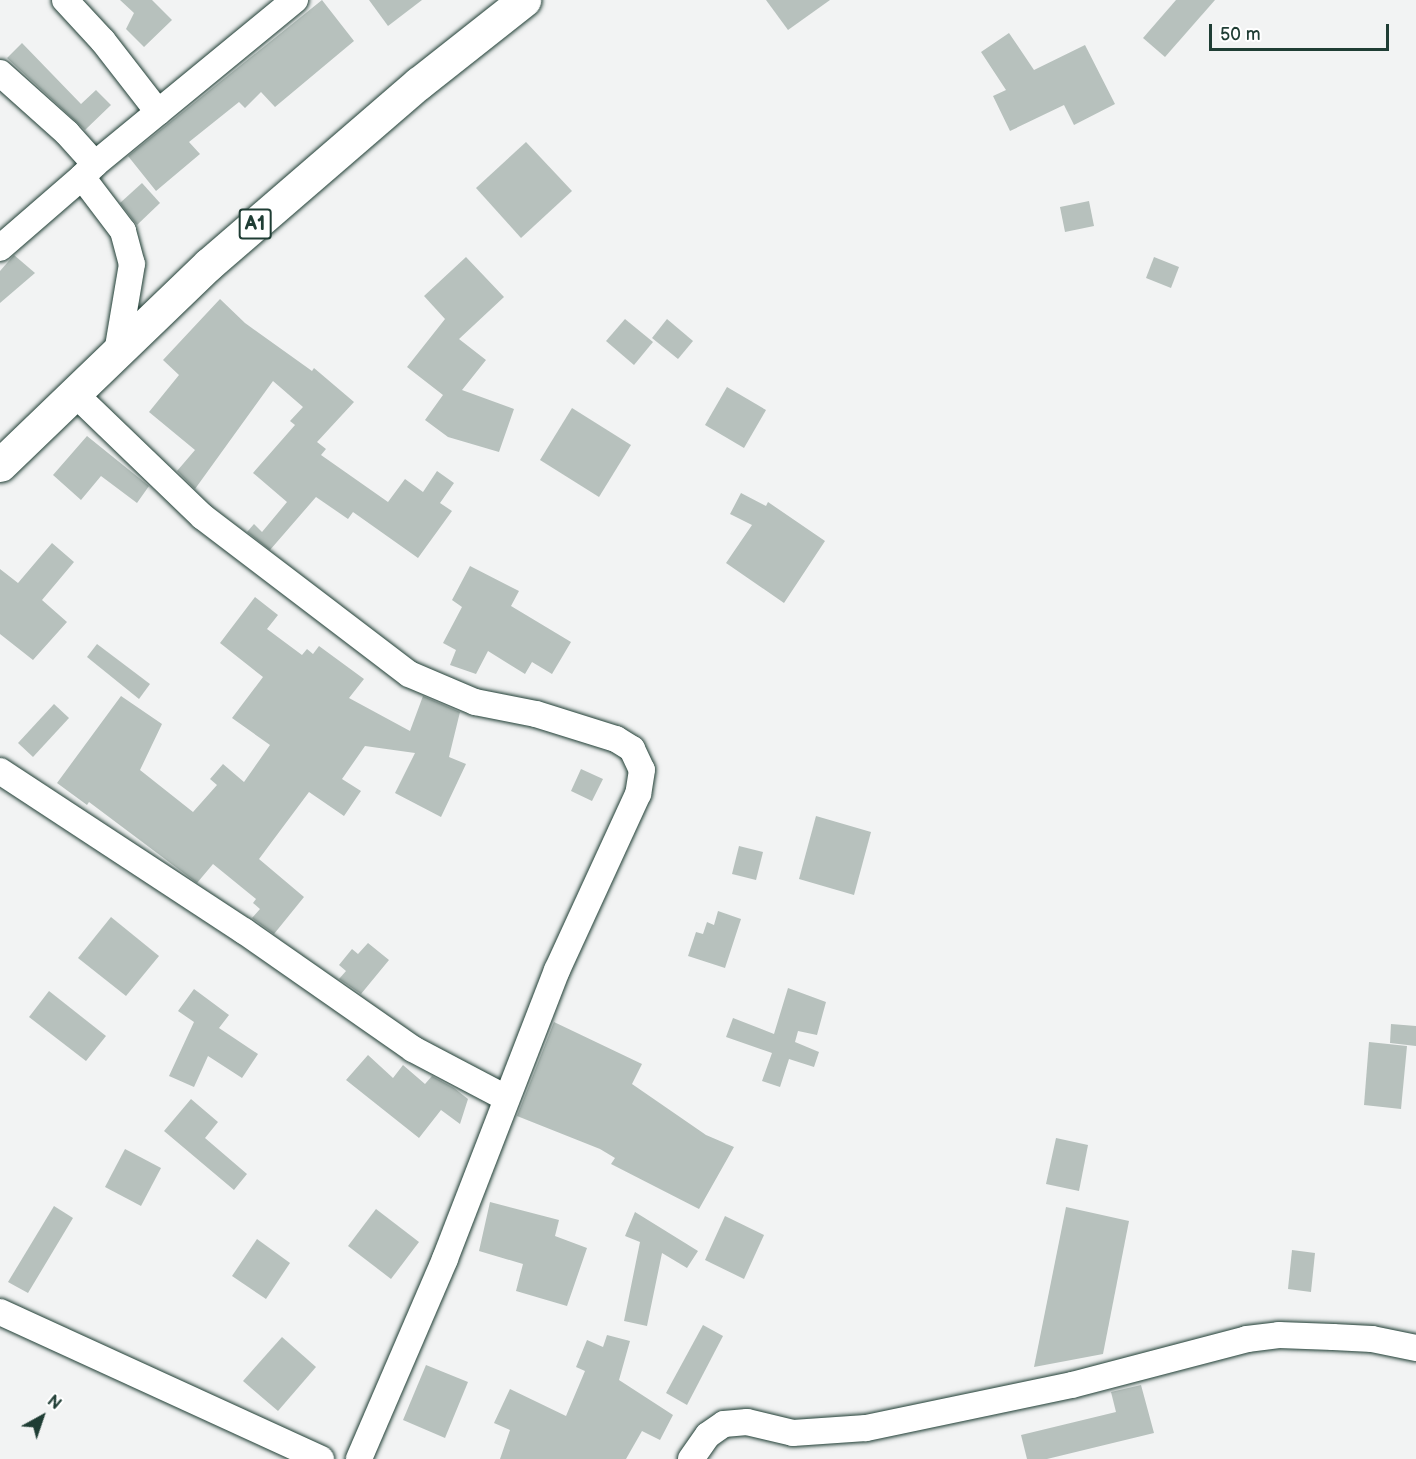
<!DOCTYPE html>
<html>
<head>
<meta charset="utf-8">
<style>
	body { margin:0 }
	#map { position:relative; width:1416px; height:1459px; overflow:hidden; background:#f2f3f3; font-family:"Balsamiq Sans",sans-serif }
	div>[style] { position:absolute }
	.building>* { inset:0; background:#b7c1bd }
	.roads { filter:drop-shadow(0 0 2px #1f3d34) drop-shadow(0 0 2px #1f3d34) }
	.minor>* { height:26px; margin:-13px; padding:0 13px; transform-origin:13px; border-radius:13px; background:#fff }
	.highway>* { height:33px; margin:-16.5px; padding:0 16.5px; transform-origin:16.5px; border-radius:16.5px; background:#fff }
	span { translate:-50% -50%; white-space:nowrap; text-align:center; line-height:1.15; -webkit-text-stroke:4.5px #fff; paint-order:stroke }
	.shield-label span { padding:2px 4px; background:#fff; border:2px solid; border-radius:4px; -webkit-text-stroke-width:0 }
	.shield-label { font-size:20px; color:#1f3d34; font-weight:700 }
	.north { position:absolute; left:12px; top:1387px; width:60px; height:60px; -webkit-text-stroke:4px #fff; paint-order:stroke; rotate:40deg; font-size:16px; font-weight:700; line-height:24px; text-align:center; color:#1f3d34 }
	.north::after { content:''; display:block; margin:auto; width:21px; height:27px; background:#1f3d34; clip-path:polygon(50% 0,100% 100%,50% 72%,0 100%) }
	.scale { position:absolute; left:1209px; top:24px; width:180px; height:27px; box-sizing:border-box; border:3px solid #1f3d34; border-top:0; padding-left:8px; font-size:18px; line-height:21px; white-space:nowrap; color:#1f3d34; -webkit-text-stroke:4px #fff; paint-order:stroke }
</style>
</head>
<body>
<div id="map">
	<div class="building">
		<i style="clip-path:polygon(120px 0,152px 0,172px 20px,144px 47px,126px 29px,134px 13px)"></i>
		<i style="clip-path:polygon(322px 0,354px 41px,275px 107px,261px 92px,245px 108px,239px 102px,189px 142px,200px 154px,156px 191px,128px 156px)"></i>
		<i style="clip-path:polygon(369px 0,422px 0,388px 26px)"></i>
		<i style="clip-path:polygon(766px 0,830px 0,788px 30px)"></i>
		<i style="clip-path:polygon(1176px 0,1215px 0,1165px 57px,1143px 38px)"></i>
		<i style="clip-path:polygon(1009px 33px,1034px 70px,1085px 45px,1115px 104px,1074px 125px,1064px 105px,1010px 131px,993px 96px,1006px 90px,981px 52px)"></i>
		<i style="clip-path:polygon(22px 43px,81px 104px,96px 90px,111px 105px,85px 130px,7px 58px)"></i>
		<i style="clip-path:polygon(526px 142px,572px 191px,521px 238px,476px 188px)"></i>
		<i style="clip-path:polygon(142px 183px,160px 203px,137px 225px,120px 203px)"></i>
		<i style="clip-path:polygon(1089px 201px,1094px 226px,1065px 232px,1060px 207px)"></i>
		<i style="clip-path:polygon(14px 255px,35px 273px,0 303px,0 271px)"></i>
		<i style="clip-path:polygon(466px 257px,504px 297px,459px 339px,486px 360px,462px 390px,514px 409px,499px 452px,448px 437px,425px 420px,443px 395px,407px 367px,445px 319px,424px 296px)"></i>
		<i style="clip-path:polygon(1154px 257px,1179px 267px,1171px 288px,1146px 278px)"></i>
		<i style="clip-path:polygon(220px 299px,245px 323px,312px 371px,314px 368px,354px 402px,317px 442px,326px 449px,321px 455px,388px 502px,405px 479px,423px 492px,437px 471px,454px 483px,440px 503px,452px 511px,418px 558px,353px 512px,348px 519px,316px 497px,270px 550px,247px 532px,254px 524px,262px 532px,287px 502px,253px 473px,295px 425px,290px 421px,303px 407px,273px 381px,195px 489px,177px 471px,195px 450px,149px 412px,179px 375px,163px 360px)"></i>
		<i style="clip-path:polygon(625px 319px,653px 342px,634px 365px,606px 341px)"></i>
		<i style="clip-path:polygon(667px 319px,693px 341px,678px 359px,652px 338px)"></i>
		<i style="clip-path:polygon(727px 387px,766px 410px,744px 448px,705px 425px)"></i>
		<i style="clip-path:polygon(572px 408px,631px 445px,599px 497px,540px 460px)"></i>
		<i style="clip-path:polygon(87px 436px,149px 486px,137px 503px,101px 476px,81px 500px,53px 475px)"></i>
		<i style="clip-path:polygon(741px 493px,766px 506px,768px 502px,825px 541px,784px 603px,726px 563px,752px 525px,730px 514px)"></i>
		<i style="clip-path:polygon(52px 543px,74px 562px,42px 600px,67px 622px,33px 660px,0 634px,0 569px,18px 583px)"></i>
		<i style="clip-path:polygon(470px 566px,519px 591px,511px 606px,571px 642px,552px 674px,532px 662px,525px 674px,488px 651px,476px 674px,450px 665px,456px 650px,443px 643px,462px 607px,452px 600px)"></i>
		<i style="clip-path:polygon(255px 597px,278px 615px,267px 629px,302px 655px,307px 649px,313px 654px,319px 646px,364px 679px,349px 698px,410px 731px,423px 696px,460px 712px,449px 757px,466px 764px,441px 817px,395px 793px,415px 753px,365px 746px,342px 779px,361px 791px,344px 816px,309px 792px,259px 859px,304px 897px,274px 934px,252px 918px,260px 909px,253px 903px,256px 899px,213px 864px,197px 883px,89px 802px,87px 805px,57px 783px,121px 696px,162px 724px,140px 770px,193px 812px,217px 785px,210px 779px,223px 764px,244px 782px,270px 745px,232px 718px,263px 677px,220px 643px)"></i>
		<i style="clip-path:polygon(97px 644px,150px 684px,139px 699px,87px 657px)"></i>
		<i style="clip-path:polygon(54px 704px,69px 718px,33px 757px,18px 743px)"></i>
		<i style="clip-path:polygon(581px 769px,603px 779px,592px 801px,571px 791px)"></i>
		<i style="clip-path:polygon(816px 816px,871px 832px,854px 895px,799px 879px)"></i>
		<i style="clip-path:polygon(739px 846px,763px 852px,756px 880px,732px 874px)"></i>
		<i style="clip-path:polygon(718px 911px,741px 919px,725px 968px,688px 956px,696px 932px,703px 934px,707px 922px,714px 925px)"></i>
		<i style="clip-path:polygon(111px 917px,159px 956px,126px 996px,78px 958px)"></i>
		<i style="clip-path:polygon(368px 943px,389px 960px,361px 994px,339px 979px,346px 971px,339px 965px,352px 949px,358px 954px)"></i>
		<i style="clip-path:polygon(788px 988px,826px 1002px,817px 1035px,798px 1031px,795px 1042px,819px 1052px,814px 1067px,789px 1059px,780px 1087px,762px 1081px,772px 1053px,726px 1037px,733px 1018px,774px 1034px)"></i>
		<i style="clip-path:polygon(194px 989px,229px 1015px,219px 1028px,258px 1054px,242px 1078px,208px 1056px,194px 1087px,169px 1076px,194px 1022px,178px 1011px)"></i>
		<i style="clip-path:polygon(49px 991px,106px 1036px,86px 1061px,29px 1017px)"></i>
		<i style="clip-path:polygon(554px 1022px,642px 1064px,632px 1084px,706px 1135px,734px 1147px,699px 1209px,611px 1164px,615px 1158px,600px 1149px,517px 1116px)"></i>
		<i style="clip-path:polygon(1391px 1024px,1416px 1026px,1416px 1046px,1390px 1043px)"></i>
		<i style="clip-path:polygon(1369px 1042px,1407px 1046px,1401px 1109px,1364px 1105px)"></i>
		<i style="clip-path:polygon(368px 1055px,393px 1078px,403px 1065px,425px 1084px,432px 1076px,454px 1088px,468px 1099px,460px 1124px,441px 1110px,419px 1138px,346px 1080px)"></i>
		<i style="clip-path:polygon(191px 1099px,218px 1122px,205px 1138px,247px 1174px,234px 1190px,164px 1131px)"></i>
		<i style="clip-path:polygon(1056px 1138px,1088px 1145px,1079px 1191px,1046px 1184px)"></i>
		<i style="clip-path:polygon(125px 1149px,161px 1168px,141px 1206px,105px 1187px)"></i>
		<i style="clip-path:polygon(490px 1202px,559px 1220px,555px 1236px,587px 1248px,567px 1306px,516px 1291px,523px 1264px,479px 1251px)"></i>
		<i style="clip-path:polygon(54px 1206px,73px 1218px,28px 1293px,8px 1282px)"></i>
		<i style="clip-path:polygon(1066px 1207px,1129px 1221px,1103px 1354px,1034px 1367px)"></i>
		<i style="clip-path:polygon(376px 1209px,419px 1242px,391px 1279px,348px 1246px)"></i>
		<i style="clip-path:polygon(635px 1212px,698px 1251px,687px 1268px,662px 1253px,647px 1326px,624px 1321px,640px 1242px,625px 1236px)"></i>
		<i style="clip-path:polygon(725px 1216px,764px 1235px,744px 1279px,705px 1260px)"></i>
		<i style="clip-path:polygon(257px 1239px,290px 1263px,266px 1299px,232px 1276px)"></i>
		<i style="clip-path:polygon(1292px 1250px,1315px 1253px,1311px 1292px,1288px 1289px)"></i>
		<i style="clip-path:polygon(703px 1325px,723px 1336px,687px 1405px,666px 1393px)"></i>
		<i style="clip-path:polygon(607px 1335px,630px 1341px,619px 1380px,673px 1415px,660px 1440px,642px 1431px,626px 1459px,500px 1459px,510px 1430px,494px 1423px,510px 1389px,566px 1416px,585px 1371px,576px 1367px,587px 1340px,603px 1347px)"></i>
		<i style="clip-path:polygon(282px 1337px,316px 1367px,278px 1411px,243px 1381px)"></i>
		<i style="clip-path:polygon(426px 1365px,468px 1382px,445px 1438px,403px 1420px)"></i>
		<i style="clip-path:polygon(1141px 1385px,1154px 1433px,1047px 1459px,1027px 1459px,1021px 1435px,1116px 1412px,1111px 1392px)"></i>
	</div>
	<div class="roads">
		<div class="minor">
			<i style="left:65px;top:0;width:56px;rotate:47.2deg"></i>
			<i style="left:103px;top:41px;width:90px;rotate:52.2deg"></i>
			<i style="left:0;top:73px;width:90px;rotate:41.8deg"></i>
			<i style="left:67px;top:133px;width:42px;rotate:47.9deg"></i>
			<i style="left:95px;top:164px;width:18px;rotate:135deg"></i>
			<i style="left:82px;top:177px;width:68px;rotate:52.8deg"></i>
			<i style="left:123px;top:231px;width:34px;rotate:75deg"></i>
			<i style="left:132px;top:264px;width:84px;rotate:99.6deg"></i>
			<i style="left:95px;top:164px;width:259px;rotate:-39.4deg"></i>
			<i style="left:0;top:248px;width:108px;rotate:-40.9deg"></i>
			<i style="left:73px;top:392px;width:180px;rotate:43.9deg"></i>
			<i style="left:203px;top:517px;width:259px;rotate:37.3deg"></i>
			<i style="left:409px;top:674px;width:72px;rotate:23deg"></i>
			<i style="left:475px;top:702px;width:62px;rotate:11.1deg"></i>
			<i style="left:536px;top:714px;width:84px;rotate:17.4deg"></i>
			<i style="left:616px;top:739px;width:19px;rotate:32deg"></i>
			<i style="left:632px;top:749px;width:23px;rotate:65deg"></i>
			<i style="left:642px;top:770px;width:24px;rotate:99deg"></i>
			<i style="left:638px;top:794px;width:194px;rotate:114.7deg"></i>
			<i style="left:557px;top:970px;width:310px;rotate:111.2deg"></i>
			<i style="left:445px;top:1259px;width:218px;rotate:113.3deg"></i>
			<i style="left:0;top:771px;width:292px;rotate:33.3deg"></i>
			<i style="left:244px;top:931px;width:206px;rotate:34.9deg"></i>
			<i style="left:413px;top:1049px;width:105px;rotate:27.8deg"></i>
			<i style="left:0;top:1312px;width:353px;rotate:24.6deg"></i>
			<i style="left:691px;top:1459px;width:29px;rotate:-55deg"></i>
			<i style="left:708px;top:1435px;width:19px;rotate:-35deg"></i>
			<i style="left:724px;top:1424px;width:23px;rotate:-5deg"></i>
			<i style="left:747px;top:1422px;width:47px;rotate:13.4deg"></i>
			<i style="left:793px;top:1433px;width:73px;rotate:-3.9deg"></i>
			<i style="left:866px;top:1428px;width:210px;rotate:-11.8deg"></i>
			<i style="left:1072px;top:1385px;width:181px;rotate:-14.7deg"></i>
			<i style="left:1247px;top:1339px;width:32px;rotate:-7deg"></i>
			<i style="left:1279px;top:1335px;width:54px;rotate:2.1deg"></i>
			<i style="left:1333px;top:1337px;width:39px;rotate:3deg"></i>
			<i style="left:1372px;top:1339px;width:45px;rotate:11.6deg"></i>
		</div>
		<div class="highway">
			<i style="left:0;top:465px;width:290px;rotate:-43.9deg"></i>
			<i style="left:209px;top:264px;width:277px;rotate:-40.8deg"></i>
			<i style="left:419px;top:83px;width:134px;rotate:-38.3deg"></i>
		</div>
	</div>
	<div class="shield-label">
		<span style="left:255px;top:224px">A1</span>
	</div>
	<div class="north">N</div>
	<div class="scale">50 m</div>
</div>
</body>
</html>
